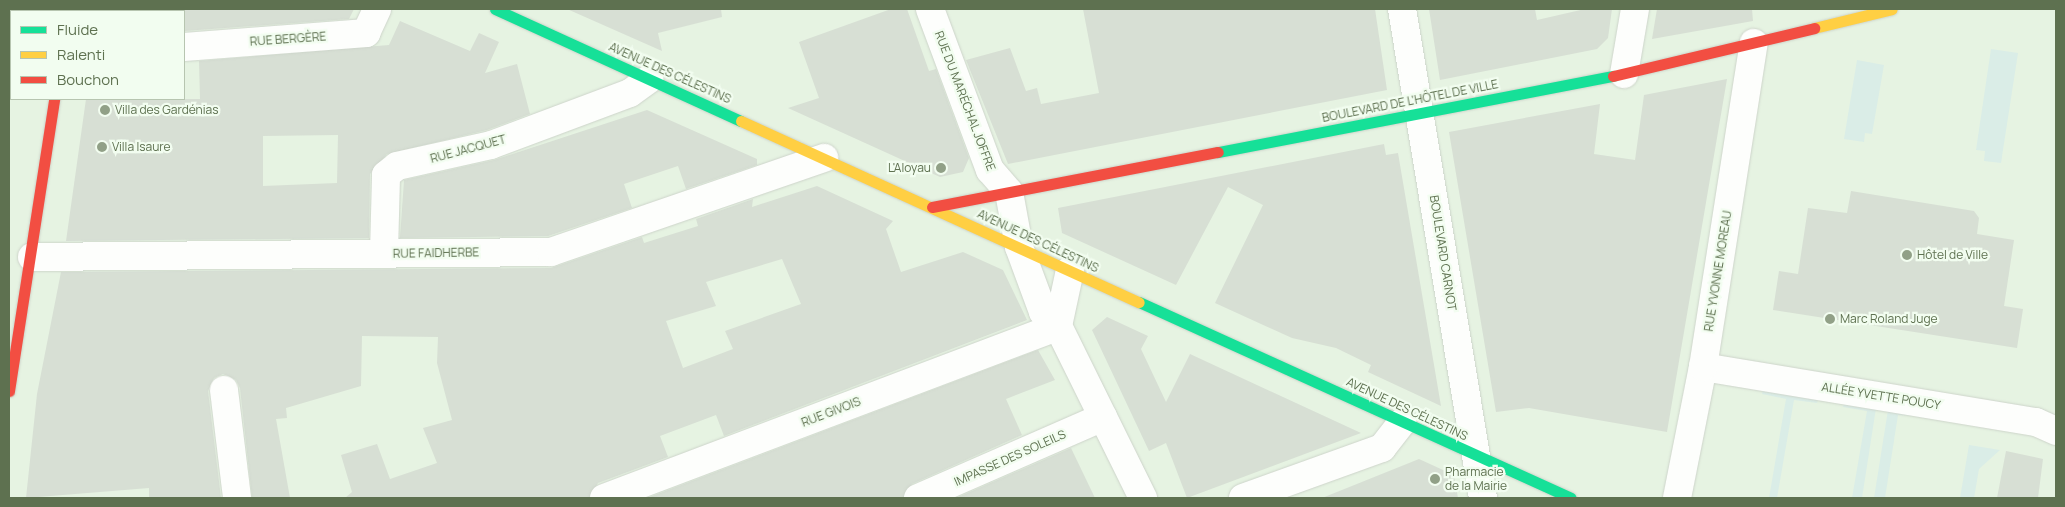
<!DOCTYPE html>
<html>
<head>
<meta charset="utf-8">
<style>
	body { margin:0 }
	#map { position:relative; width:2065px; height:507px; overflow:hidden; background:#eff6ee; font-family:Manrope,sans-serif }
	div>[style] { position:absolute }
	.residential>* { inset:0; background:#e6f3e2 }
	.green>* { inset:0; background:#daede7 }
	.building>* { inset:0; background:#d7dfd4 }
	.roads { filter:drop-shadow(0 0 1px #cdd4ca) drop-shadow(0 0 1px #cdd4ca) }
	.street>* { height:28px; margin:-14px; padding:0 14px; transform-origin:14px; border-radius:14px; background:#fdfefc }
	.fast>* { height:11px; margin:-5.5px; padding:0 5.5px; transform-origin:5.5px; border-radius:5.5px; background:#16e098 }
	.slow>* { height:11px; margin:-5.5px; padding:0 5.5px; transform-origin:5.5px; border-radius:5.5px; background:#ffcf43 }
	.jam>* { height:11px; margin:-5.5px; padding:0 5.5px; transform-origin:5.5px; border-radius:5.5px; background:#f24e42 }
	.dots>* { width:14px; height:14px; translate:-50% -50%; box-sizing:border-box; border:2px solid #f2fdf0; border-radius:50% }
	span { translate:-50% -50%; white-space:nowrap; text-align:center; line-height:1.15; -webkit-text-stroke:4.5px #f2fdf0; paint-order:stroke }
	.street-label { font-size:12px; color:#5e7150 }
	.poi-label { font-size:12px; color:#5e7150 }
	.left { translate:0 -50%; text-align:left }
	.right { translate:-100% -50%; text-align:right }
	.frame { position:absolute; inset:0; border:10px solid #5e7150; pointer-events:none }
	.legend { position:absolute; left:10px; top:10px; width:175px; height:90px; box-sizing:border-box; background:#f2fdf0; border:1px solid #b7c5b0; margin:0; padding:6px 9px; list-style:none; font-size:15px; color:#5e7150 }
	.legend li { display:flex; align-items:center; gap:10px; height:25px }
	.legend b { width:25px; border:1px solid #b7c5b0 }
</style>
</head>
<body>
<div id="map">
	<div class="residential">
		<i style="clip-path:polygon(evenodd,9px 9px,2056px 9px,2056px 498px,9px 498px,9px 9px,11px 11px,184px 11px,184px 99px,11px 99px,11px 11px)"></i>
	</div>
	<div class="green">
		<i style="clip-path:polygon(1991px 49px,2018px 53px,2001px 163px,1984px 161px,1985px 151px,1976px 150px)"></i>
		<i style="clip-path:polygon(1857px 60px,1884px 65px,1872px 134px,1865px 133px,1864px 142px,1844px 139px)"></i>
		<i style="clip-path:polygon(1763px 390px,1818px 400px,1817px 403px,1794px 400px,1777px 498px,1769px 498px,1786px 399px,1762px 394px)"></i>
		<i style="clip-path:polygon(1844px 403px,1876px 408px,1862px 498px,1852px 498px,1867px 411px,1843px 407px)"></i>
		<i style="clip-path:polygon(1888px 410px,1922px 416px,1898px 415px,1885px 498px,1874px 498px)"></i>
		<i style="clip-path:polygon(1969px 445px,2000px 450px,1979px 469px,1974px 498px,1960px 498px)"></i>
	</div>
	<div class="building">
		<i style="clip-path:polygon(184px 9px,354px 9px,349px 19px,184px 31px)"></i>
		<i style="clip-path:polygon(567px 9px,721px 9px,722px 17px,658px 33px,662px 51px)"></i>
		<i style="clip-path:polygon(891px 9px,907px 9px,929px 71px,936px 69px,969px 158px,963px 172px,940px 177px,788px 108px,819px 98px,799px 42px)"></i>
		<i style="clip-path:polygon(1083px 9px,1375px 9px,1387px 90px,1008px 164px,966px 60px,1010px 48px,1026px 91px,1037px 88px,1041px 104px,1099px 93px)"></i>
		<i style="clip-path:polygon(1429px 9px,1535px 9px,1537px 20px,1585px 9px,1612px 9px,1608px 38px,1597px 49px,1440px 80px)"></i>
		<i style="clip-path:polygon(1657px 9px,1752px 9px,1753px 21px,1652px 39px)"></i>
		<i style="clip-path:polygon(evenodd,400px 21px,470px 51px,479px 33px,499px 42px,485px 73px,517px 64px,530px 114px,487px 130px,387px 154px,370px 174px,369px 238px,66px 241px,86px 99px,200px 99px,199px 61px,389px 45px,400px 21px,338px 135px,337px 183px,263px 186px,263px 136px,338px 135px)"></i>
		<i style="clip-path:polygon(1727px 79px,1667px 432px,1529px 408px,1496px 412px,1449px 132px,1600px 104px,1594px 154px,1635px 160px,1644px 95px)"></i>
		<i style="clip-path:polygon(647px 110px,757px 159px,757px 165px,686px 189px,678px 166px,624px 184px,632px 208px,548px 236px,400px 238px,404px 180px,494px 160px)"></i>
		<i style="clip-path:polygon(1384px 144px,1386px 155px,1398px 153px,1441px 406px,1368px 372px,1371px 365px,1336px 348px,1292px 338px,1215px 303px,1263px 205px,1228px 187px,1176px 285px,1062px 233px,1058px 208px)"></i>
		<i style="clip-path:polygon(evenodd,817px 186px,893px 221px,886px 229px,901px 272px,963px 252px,1003px 270px,1027px 320px,724px 436px,716px 415px,660px 436px,668px 457px,598px 483px,589px 498px,345px 498px,352px 492px,341px 455px,377px 444px,390px 479px,437px 463px,423px 428px,452px 420px,437px 363px,438px 337px,362px 336px,361px 386px,286px 408px,287px 418px,276px 419px,290px 498px,252px 498px,240px 388px,236px 380px,223px 374px,214px 378px,208px 391px,221px 498px,149px 498px,149px 488px,26px 498px,37px 394px,61px 272px,551px 268px,642px 237px,644px 243px,698px 226px,696px 219px,753px 199px,752px 207px,817px 186px,782px 259px,801px 304px,725px 331px,733px 349px,683px 368px,666px 321px,716px 306px,706px 282px,782px 259px)"></i>
		<i style="clip-path:polygon(1851px 191px,1974px 211px,1979px 218px,1977px 234px,2014px 240px,2004px 306px,2023px 309px,2017px 348px,1773px 310px,1779px 271px,1798px 274px,1808px 208px,1847px 213px)"></i>
		<i style="clip-path:polygon(1107px 317px,1148px 336px,1141px 349px,1166px 402px,1190px 354px,1361px 433px,1187px 498px,1166px 443px,1149px 451px,1092px 330px)"></i>
		<i style="clip-path:polygon(1038px 350px,1055px 380px,1006px 399px,1022px 435px,912px 484px,903px 498px,647px 498px)"></i>
		<i style="clip-path:polygon(1071px 448px,1095px 498px,956px 498px)"></i>
		<i style="clip-path:polygon(2006px 451px,2043px 459px,2038px 498px,1997px 498px)"></i>
		<i style="clip-path:polygon(1419px 459px,1454px 475px,1458px 498px,1322px 498px)"></i>
	</div>
	<div class="roads">
		<div class="street">
			<i style="left:930px;top:9px;width:172px;rotate:69.6deg"></i>
			<i style="left:990px;top:170px;width:29px;rotate:49deg"></i>
			<i style="left:1009px;top:192px;width:56px;rotate:79.7deg"></i>
			<i style="left:1019px;top:247px;width:69px;rotate:69.7deg"></i>
			<i style="left:1043px;top:312px;width:21px;rotate:43deg"></i>
			<i style="left:1058px;top:326px;width:192px;rotate:63.7deg"></i>
			<i style="left:1402px;top:9px;width:496px;rotate:80.6deg"></i>
			<i style="left:184px;top:47px;width:183px;rotate:-4.4deg"></i>
			<i style="left:366px;top:33px;width:26px;rotate:-65deg"></i>
			<i style="left:1624px;top:74px;width:66px;rotate:-80.4deg"></i>
			<i style="left:384px;top:253px;width:78px;rotate:-88.5deg"></i>
			<i style="left:386px;top:175px;width:14px;rotate:-39deg"></i>
			<i style="left:397px;top:166px;width:96px;rotate:-12.6deg"></i>
			<i style="left:491px;top:145px;width:148px;rotate:-20.5deg"></i>
			<i style="left:630px;top:93px;width:24px;rotate:-36deg"></i>
			<i style="left:32px;top:257px;width:519px;rotate:-0.55deg"></i>
			<i style="left:551px;top:252px;width:289px;rotate:-19deg"></i>
			<i style="left:1058px;top:326px;width:57px;rotate:-77.9deg"></i>
			<i style="left:1703px;top:367px;width:338px;rotate:9.4deg"></i>
			<i style="left:2036px;top:422px;width:22px;rotate:24deg"></i>
			<i style="left:224px;top:390px;width:109px;rotate:83.1deg"></i>
			<i style="left:604px;top:498px;width:485px;rotate:-20.7deg"></i>
			<i style="left:918px;top:498px;width:202px;rotate:-23.6deg"></i>
			<i style="left:1243px;top:498px;width:148px;rotate:-19.8deg"></i>
			<i style="left:1382px;top:448px;width:33px;rotate:-52deg"></i>
			<i style="left:1677px;top:498px;width:134px;rotate:-78.8deg"></i>
			<i style="left:1703px;top:367px;width:328px;rotate:-81.1deg"></i>
		</div>
		<div class="fast">
			<i style="left:495px;top:9px;width:270px;rotate:24.5deg"></i>
			<i style="left:1218px;top:152px;width:402px;rotate:-10.9deg"></i>
			<i style="left:1139px;top:302px;width:474px;rotate:24.4deg"></i>
		</div>
		<div class="slow">
			<i style="left:62px;top:9px;width:2px;rotate:90deg"></i>
			<i style="left:1814px;top:28px;width:80px;rotate:-13.7deg"></i>
			<i style="left:741px;top:121px;width:437px;rotate:24.5deg"></i>
		</div>
		<div class="jam">
			<i style="left:1613px;top:76px;width:207px;rotate:-13.4deg"></i>
			<i style="left:932px;top:207px;width:291px;rotate:-10.9deg"></i>
			<i style="left:9px;top:391px;width:295px;rotate:-81.2deg"></i>
		</div>
	</div>
	<div class="dots">
		<i style="left:105px;top:110px;background:#91a087"></i>
		<i style="left:102px;top:147px;background:#91a087"></i>
		<i style="left:941px;top:168px;background:#91a087"></i>
		<i style="left:1907px;top:255px;background:#91a087"></i>
		<i style="left:1830px;top:319px;background:#91a087"></i>
		<i style="left:1435px;top:479px;background:#91a087"></i>
	</div>
	<div class="street-label">
		<span style="left:288px;top:39px;rotate:-4deg">RUE BERGÈRE</span>
		<span style="left:670px;top:73px;rotate:24deg">AVENUE DES CÉLESTINS</span>
		<span style="left:965px;top:101px;rotate:69deg">RUE DU MARÉCHAL JOFFRE</span>
		<span style="left:1410px;top:101px;rotate:-11deg">BOULEVARD DE L'HÔTEL DE VILLE</span>
		<span style="left:468px;top:149px;rotate:-15deg">RUE JACQUET</span>
		<span style="left:1038px;top:241px;rotate:25deg">AVENUE DES CÉLESTINS</span>
		<span style="left:436px;top:253px;rotate:-1deg">RUE FAIDHERBE</span>
		<span style="left:1443px;top:253px;rotate:81deg">BOULEVARD CARNOT</span>
		<span style="left:1718px;top:271px;rotate:-81deg">RUE YVONNE MOREAU</span>
		<span style="left:1881px;top:396px;rotate:9deg">ALLÉE YVETTE POUCY</span>
		<span style="left:1407px;top:409px;rotate:25deg">AVENUE DES CÉLESTINS</span>
		<span style="left:831px;top:412px;rotate:-21deg">RUE GIVOIS</span>
		<span style="left:1010px;top:458px;rotate:-24deg">IMPASSE DES SOLEILS</span>
	</div>
	<div class="poi-label">
		<span class="left" style="left:115px;top:110px">Villa des Gardénias</span>
		<span class="left" style="left:112px;top:147px">Villa Isaure</span>
		<span class="right" style="left:931px;top:168px">L'Aloyau</span>
		<span class="left" style="left:1917px;top:255px">Hôtel de Ville</span>
		<span class="left" style="left:1840px;top:319px">Marc Roland Juge</span>
		<span class="left" style="left:1445px;top:479px">Pharmacie<br>de la Mairie</span>
	</div>
	<div class="frame"></div>
	<ul class="legend">
	<li><b style="height:6px;background:#16e098"></b>Fluide</li>
	<li><b style="height:6px;background:#ffcf43"></b>Ralenti</li>
	<li><b style="height:6px;background:#f24e42"></b>Bouchon</li>
	</ul>
</div>
</body>
</html>
